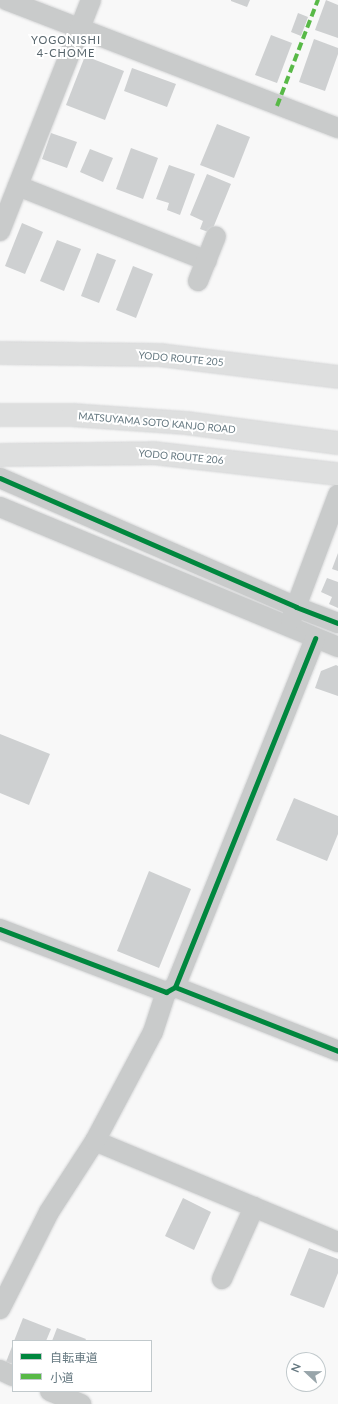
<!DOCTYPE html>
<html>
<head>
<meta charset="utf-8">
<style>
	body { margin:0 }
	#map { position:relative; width:338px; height:1404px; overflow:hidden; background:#f8f8f8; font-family:Lato,"Noto Sans JP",sans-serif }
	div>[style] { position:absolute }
	.building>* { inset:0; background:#ced0d1 }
	.roads { filter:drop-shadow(0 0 1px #d4d5d6) drop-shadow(0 0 1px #d4d5d6) }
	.street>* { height:20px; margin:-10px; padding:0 10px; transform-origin:10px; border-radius:10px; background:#c9cbcb }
	.secondary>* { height:22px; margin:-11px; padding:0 11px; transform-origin:11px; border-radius:11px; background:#dedfdf }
	.highway>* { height:22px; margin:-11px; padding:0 11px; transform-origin:11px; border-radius:11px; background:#dedfdf }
	.quiet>* { height:4px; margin-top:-2px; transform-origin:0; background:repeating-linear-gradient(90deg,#58b947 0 8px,transparent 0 12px) }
	.cycleway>* { height:5px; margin:-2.5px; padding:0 2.5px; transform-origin:2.5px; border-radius:2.5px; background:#00873e }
	span { translate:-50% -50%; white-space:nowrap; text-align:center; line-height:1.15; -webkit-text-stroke:4px #fff; paint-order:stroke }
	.street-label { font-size:10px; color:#657880 }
	.neighbourhood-label { font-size:11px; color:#57656c; letter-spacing:1px }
	.legend { position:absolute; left:12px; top:1340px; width:140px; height:52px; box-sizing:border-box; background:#fff; border:1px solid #c1c9cc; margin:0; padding:5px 7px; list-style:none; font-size:12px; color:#657880 }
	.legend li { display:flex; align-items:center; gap:8px; height:20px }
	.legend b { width:20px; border:1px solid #c1c9cc }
	.north { position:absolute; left:286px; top:1352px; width:40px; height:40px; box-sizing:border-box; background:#fff; border:1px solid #c1c9cc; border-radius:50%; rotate:292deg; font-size:11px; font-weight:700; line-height:16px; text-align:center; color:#657880 }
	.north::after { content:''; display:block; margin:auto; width:14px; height:18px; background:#98a5aa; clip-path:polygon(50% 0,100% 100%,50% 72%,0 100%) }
</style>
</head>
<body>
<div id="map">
	<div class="building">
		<i style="clip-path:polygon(231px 0,250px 0,247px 7px,231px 1px)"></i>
		<i style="clip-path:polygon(326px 0,338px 5px,338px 38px,315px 30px)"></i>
		<i style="clip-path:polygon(298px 13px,308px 17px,301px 36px,291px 32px)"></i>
		<i style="clip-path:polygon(271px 35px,292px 43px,277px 83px,255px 75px)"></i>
		<i style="clip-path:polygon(314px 39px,338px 48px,338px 54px,325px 91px,299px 82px)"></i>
		<i style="clip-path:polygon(85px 56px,124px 71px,105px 120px,66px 105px)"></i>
		<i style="clip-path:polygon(132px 68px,176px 84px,167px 107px,124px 91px)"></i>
		<i style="clip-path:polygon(217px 124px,250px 137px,234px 178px,200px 165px)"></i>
		<i style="clip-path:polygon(51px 133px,77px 142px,67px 168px,42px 159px)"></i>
		<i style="clip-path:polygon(131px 148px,158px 158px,143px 199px,116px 189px)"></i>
		<i style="clip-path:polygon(90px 149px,113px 158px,103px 182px,80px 172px)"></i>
		<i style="clip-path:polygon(169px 165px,195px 174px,180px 215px,167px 210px,169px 203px,156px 199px)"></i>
		<i style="clip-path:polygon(207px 174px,231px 184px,211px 233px,200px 229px,203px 221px,190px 215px)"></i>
		<i style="clip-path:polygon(22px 223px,43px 232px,25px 274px,5px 266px)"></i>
		<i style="clip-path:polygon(57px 240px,81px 249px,64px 291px,40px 281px)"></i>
		<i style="clip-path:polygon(97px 253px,116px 260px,99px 303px,81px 296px)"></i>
		<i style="clip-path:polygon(133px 266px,153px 274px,136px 318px,116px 310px)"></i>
		<i style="clip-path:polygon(338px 553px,338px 571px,332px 569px)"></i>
		<i style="clip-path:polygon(327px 578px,338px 582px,338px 608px,329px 604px,332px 597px,321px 592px)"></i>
		<i style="clip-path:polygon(336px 665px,338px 666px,338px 696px,315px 688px,321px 671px)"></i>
		<i style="clip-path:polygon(0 734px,50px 754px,29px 805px,0 793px)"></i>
		<i style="clip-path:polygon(294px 798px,338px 816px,338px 834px,327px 861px,276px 840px)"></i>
		<i style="clip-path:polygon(149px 871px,191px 889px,159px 968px,117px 951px)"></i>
		<i style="clip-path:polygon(183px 1198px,211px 1212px,194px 1250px,165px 1236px)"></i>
		<i style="clip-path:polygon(309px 1248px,338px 1259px,338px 1273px,324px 1308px,290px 1295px)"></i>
		<i style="clip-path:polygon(23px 1318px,51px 1329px,46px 1341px,14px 1341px)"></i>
		<i style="clip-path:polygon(57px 1328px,86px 1339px,85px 1341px,52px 1341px)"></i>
		<i style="clip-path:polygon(13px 1344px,13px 1364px,6px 1362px)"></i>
	</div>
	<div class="roads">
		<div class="street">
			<i style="left:6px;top:0;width:356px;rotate:21.1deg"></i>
			<i style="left:18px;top:186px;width:203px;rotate:21.6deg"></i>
			<i style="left:0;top:231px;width:248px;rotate:-68.5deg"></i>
			<i style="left:198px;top:281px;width:48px;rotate:-68.2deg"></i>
			<i style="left:0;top:478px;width:323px;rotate:23.5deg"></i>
			<i style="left:296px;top:607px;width:45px;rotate:20.9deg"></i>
			<i style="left:0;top:507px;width:366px;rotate:22.5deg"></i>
			<i style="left:291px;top:620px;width:134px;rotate:-69.4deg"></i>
			<i style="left:0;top:929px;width:178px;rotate:20.8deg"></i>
			<i style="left:166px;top:992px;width:10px;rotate:-29deg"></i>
			<i style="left:175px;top:987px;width:175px;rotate:21.4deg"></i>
			<i style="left:175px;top:987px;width:376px;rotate:-68.1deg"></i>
			<i style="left:95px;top:1141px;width:263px;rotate:22.6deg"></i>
			<i style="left:222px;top:1279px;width:79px;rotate:-66deg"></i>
			<i style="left:0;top:1309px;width:109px;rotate:-63.2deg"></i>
			<i style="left:49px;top:1212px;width:85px;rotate:-57.1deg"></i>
			<i style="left:95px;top:1141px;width:123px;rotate:-62deg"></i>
			<i style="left:153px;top:1032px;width:42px;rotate:-72deg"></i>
			<i style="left:0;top:1370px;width:14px;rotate:25deg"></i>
			<i style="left:50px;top:1391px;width:34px;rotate:23deg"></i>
		</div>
		<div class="secondary">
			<i style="left:0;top:353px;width:160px;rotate:0.7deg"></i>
			<i style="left:160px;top:355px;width:179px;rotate:7deg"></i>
			<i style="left:0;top:455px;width:153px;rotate:-0.7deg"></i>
			<i style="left:153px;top:453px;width:186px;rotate:6.5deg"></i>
		</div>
		<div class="highway">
			<i style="left:0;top:415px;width:72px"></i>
			<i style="left:72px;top:415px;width:114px;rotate:4deg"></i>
			<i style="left:186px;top:423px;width:153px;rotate:7.5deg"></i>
		</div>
	</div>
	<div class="quiet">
		<i style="left:277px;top:106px;width:114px;rotate:-68.9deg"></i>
	</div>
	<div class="cycleway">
		<i style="left:0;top:478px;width:323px;rotate:23.5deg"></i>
		<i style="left:296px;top:607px;width:45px;rotate:20.9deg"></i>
		<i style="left:0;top:929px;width:178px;rotate:20.8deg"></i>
		<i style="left:166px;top:992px;width:10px;rotate:-29deg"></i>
		<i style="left:175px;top:987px;width:175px;rotate:21.4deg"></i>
		<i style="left:175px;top:987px;width:376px;rotate:-68.1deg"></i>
	</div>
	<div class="street-label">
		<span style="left:181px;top:359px;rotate:5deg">YODO ROUTE 205</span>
		<span style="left:157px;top:423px;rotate:5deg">MATSUYAMA SOTO KANJO ROAD</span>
		<span style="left:181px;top:457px;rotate:5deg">YODO ROUTE 206</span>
	</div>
	<div class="neighbourhood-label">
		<span style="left:66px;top:47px">YOGONISHI<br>4-CHOME</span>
	</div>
	<ul class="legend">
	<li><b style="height:5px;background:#00873e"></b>自転車道</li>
	<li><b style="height:5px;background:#58b947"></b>小道</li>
	</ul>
	<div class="north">N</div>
</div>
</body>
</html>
